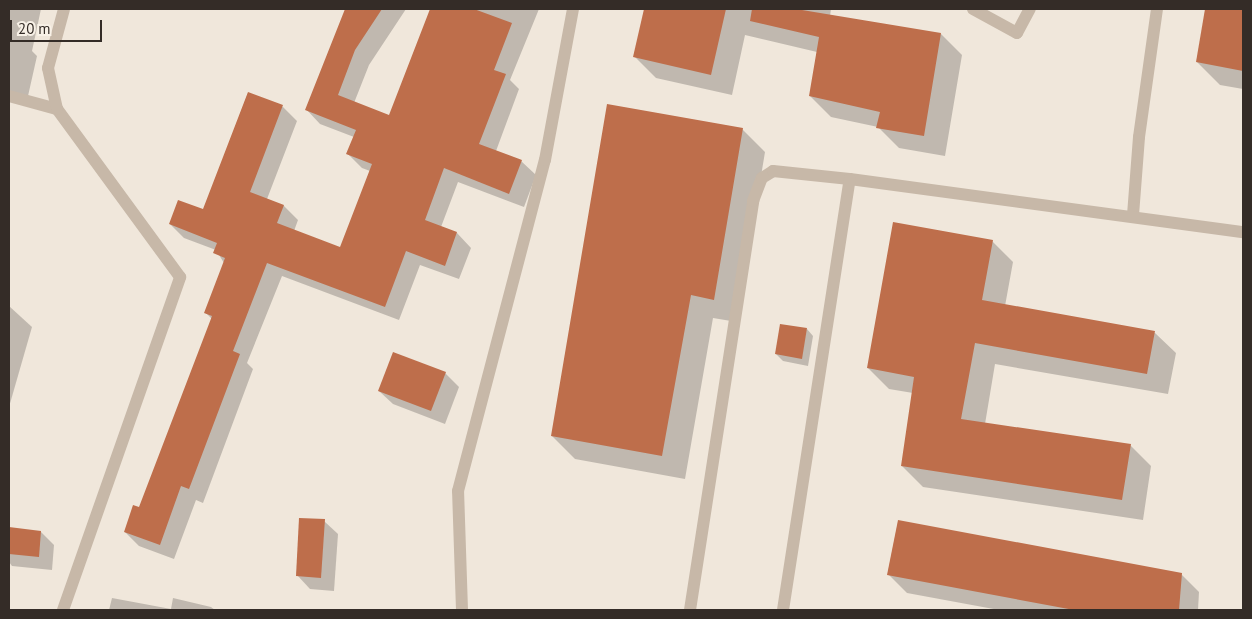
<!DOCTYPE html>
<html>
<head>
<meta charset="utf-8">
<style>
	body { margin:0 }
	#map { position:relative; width:1252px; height:619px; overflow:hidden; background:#f0e7db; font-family:"PT Sans",sans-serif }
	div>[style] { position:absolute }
	.shadow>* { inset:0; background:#0003 }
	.building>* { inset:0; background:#be6e4b }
	.service>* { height:12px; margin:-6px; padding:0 6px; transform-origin:6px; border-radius:6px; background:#c7b8a8 }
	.minor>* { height:12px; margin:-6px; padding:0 6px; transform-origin:6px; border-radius:6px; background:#c7b8a8 }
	span { translate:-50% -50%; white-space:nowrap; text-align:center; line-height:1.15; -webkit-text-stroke:5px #f8f1e7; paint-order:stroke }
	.frame { position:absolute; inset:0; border:10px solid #342c27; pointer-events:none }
	.scale { position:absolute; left:10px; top:20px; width:92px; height:22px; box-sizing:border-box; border:2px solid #342c27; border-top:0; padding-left:6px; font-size:15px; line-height:18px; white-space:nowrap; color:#342c27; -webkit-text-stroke:4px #f8f1e7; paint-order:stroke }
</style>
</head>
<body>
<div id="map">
	<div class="shadow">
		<i style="clip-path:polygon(9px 9px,41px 9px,32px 51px,37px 56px,28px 96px,9px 92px)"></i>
		<i style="clip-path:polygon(347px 9px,406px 9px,369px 65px,354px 103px,390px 116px,432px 9px,539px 9px,510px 80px,519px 89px,496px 151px,521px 161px,536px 175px,524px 207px,458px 182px,441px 227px,457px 233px,471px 248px,459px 279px,420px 265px,399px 320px,282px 276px,247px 363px,253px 369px,203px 503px,196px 500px,174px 559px,139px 546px,125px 532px,140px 509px,212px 319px,206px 313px,224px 263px,216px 250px,184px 238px,170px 224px,204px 210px,248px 93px,283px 107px,297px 121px,267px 199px,284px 206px,298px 220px,294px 231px,341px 249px,370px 171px,362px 168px,348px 154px,354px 137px,320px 124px,306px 109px)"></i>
		<i style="clip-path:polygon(645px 9px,831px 9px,830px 16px,941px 34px,962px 55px,945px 156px,899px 148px,878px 127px,831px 117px,810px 96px,817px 52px,745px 35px,732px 95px,656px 78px,635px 57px)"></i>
		<i style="clip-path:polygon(1206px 9px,1243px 9px,1243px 89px,1220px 85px,1197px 62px)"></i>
		<i style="clip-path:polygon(742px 129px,765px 152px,737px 322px,713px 318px,685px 479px,575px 459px,552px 436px)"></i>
		<i style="clip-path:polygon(992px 241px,1013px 262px,1005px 306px,1155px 333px,1176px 353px,1168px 394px,995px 364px,985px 424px,1130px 445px,1151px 466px,1143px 520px,923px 487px,902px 466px,913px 393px,889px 389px,868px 368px)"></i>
		<i style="clip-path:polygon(9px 306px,32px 327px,9px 407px)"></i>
		<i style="clip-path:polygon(807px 329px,813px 336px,808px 366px,783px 361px,776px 354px)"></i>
		<i style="clip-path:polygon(445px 373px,459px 387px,445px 424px,393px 404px,379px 391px)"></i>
		<i style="clip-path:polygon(324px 521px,338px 534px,334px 591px,310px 589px,297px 575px)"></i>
		<i style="clip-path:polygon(9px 528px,41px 532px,54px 545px,52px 570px,12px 566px,9px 562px)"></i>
		<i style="clip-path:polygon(1181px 574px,1199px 592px,1198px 610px,999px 610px,907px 593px,889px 575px)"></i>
		<i style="clip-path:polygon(112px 598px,171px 609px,173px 598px,211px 607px,215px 610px,109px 610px)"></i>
	</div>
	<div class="building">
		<i style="clip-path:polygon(345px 9px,382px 9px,355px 50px,338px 95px,389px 115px,430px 9px,474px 9px,512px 23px,494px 70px,506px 74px,479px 144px,522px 160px,509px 194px,444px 168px,425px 220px,457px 232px,445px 266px,406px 251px,385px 307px,267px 263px,233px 351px,240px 354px,189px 489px,181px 486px,160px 545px,124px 532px,133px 505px,139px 507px,212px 316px,204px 313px,225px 258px,213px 253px,217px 243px,169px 224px,178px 200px,203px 209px,248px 92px,283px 105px,250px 192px,284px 205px,277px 223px,340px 247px,372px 164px,346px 154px,356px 130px,305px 110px)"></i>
		<i style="clip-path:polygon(644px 9px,726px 9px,711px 75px,633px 57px)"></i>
		<i style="clip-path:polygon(752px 9px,796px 9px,941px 33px,924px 136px,876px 128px,880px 112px,809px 96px,819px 37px,750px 21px)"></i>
		<i style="clip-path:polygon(1205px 9px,1243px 9px,1243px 71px,1196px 62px)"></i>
		<i style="clip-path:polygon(607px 104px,743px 128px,714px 300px,691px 295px,662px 456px,551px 436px)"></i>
		<i style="clip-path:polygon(893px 222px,993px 240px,982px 300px,1155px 331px,1147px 374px,975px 343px,961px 419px,1131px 444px,1122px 500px,901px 466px,914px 377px,867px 368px)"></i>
		<i style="clip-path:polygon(780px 324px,807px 328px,802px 359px,775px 354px)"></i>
		<i style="clip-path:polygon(393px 352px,446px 372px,431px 411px,378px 391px)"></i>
		<i style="clip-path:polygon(299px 518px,325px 519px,321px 578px,296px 576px)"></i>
		<i style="clip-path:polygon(898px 520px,1182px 573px,1179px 610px,1074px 610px,887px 575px)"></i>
		<i style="clip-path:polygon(9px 527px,41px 531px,39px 557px,9px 554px)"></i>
	</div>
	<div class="service">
		<i style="left:1133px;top:215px;width:78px;rotate:-85.6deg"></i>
		<i style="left:1139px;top:137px;width:129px;rotate:-82deg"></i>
		<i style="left:690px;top:610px;width:414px;rotate:-81.2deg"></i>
		<i style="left:753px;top:201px;width:25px;rotate:-69deg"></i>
		<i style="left:762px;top:178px;width:13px;rotate:-32deg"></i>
		<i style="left:773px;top:171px;width:77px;rotate:5.9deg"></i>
		<i style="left:850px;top:179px;width:397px;rotate:7.7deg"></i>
		<i style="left:783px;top:610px;width:436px;rotate:-81.2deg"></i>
	</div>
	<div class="minor">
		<i style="left:973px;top:9px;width:50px;rotate:28.6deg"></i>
		<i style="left:1017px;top:33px;width:27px;rotate:-62deg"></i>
		<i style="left:9px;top:96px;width:50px;rotate:15.2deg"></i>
		<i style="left:63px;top:610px;width:353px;rotate:-70.6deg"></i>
		<i style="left:180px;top:277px;width:208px;rotate:-126.2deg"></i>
		<i style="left:57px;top:109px;width:42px;rotate:-102.4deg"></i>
		<i style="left:48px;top:68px;width:61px;rotate:-74.8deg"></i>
		<i style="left:462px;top:610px;width:119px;rotate:-91.9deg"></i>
		<i style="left:458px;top:491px;width:342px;rotate:-75.3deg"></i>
		<i style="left:545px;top:160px;width:154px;rotate:-79.5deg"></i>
	</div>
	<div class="frame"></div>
	<div class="scale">20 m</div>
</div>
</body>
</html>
